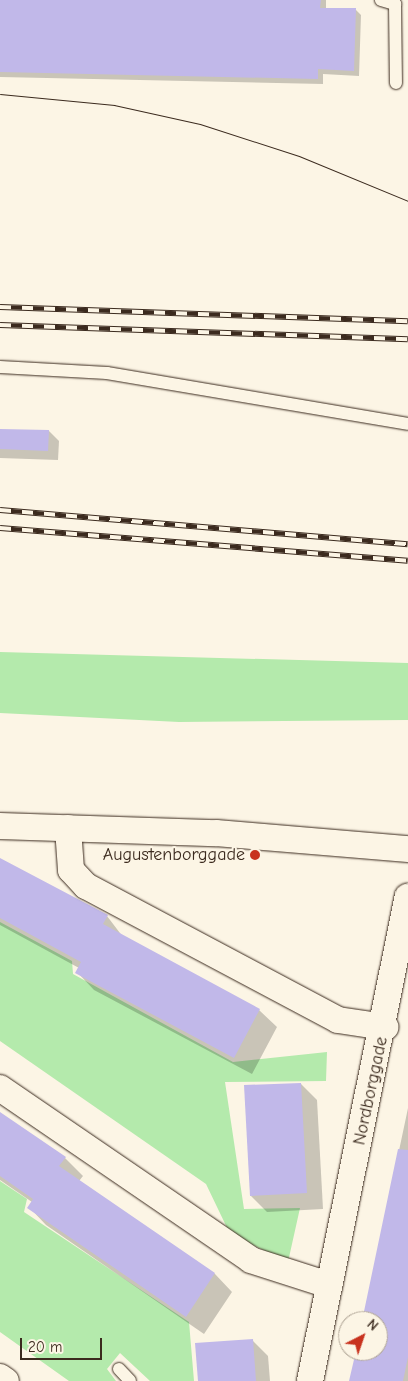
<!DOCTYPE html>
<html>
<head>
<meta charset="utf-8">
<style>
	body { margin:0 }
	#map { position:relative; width:408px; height:1381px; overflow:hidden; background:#fcf5e5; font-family:"Comic Neue",sans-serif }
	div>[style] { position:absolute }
	.green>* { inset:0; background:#b4eaac }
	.shadow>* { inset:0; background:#0003 }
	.building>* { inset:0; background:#c1b8e9 }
	.roads { filter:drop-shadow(0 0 1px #3b2a1e) drop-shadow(0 0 1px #3b2a1e) }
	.lane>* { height:12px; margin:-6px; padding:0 6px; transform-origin:6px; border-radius:6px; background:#fcf5e5 }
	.street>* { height:26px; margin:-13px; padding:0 13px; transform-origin:13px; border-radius:13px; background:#fcf5e5 }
	.tram>* { height:1px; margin:-0.5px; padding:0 0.5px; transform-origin:0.5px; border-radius:0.5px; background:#3b2a1e }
	.rail>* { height:5.5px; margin-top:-2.75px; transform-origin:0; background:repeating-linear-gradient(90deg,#fcf5e5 0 11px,#3b2a1e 0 22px); box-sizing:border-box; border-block:1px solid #3b2a1e }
	.dots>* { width:14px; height:14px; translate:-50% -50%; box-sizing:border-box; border:2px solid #fcf5e5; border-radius:50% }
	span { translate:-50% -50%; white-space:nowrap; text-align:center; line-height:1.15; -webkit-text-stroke:4px #fcf5e5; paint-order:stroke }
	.poi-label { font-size:18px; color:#3b2a1e }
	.right { translate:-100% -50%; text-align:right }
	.street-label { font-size:18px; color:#3b2a1e }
	.north { position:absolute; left:338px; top:1311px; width:50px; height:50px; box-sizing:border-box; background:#fcf5e5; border:1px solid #afa495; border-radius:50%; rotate:41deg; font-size:14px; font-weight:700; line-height:20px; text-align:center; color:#3b2a1e }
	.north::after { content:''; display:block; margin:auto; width:18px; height:22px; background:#c8321e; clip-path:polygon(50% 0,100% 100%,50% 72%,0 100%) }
	.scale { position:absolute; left:20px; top:1338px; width:82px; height:22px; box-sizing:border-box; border:2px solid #3b2a1e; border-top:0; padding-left:6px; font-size:15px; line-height:18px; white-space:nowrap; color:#3b2a1e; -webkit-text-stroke:4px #fcf5e5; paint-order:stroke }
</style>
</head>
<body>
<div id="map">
	<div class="green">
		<i style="clip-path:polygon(0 652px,408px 663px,408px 720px,179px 722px,0 713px)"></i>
		<i style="clip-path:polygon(0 922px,72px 961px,73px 974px,233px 1062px,327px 1052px,326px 1081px,225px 1082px,244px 1209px,300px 1208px,288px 1262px,230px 1234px,206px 1184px,0 1041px)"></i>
		<i style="clip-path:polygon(0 1181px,27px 1199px,24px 1212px,189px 1322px,194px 1381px,150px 1381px,120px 1353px,107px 1369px,116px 1381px,69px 1381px,0 1332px)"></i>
	</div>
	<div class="shadow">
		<i style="clip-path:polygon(0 0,326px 0,326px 9px,356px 10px,361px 15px,359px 76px,323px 74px,323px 84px,0 77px)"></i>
		<i style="clip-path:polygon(0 430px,49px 431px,59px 441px,58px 460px,0 458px)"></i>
		<i style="clip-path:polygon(0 859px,107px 916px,123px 937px,259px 1010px,277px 1027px,252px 1074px,94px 990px,77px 972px,79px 968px,0 925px)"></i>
		<i style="clip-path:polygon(301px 1084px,317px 1100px,323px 1209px,267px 1212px,251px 1196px)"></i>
		<i style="clip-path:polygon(408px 1108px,408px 1381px,351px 1381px,357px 1351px,378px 1351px,378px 1321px,363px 1321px)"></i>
		<i style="clip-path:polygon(0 1114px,65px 1158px,83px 1176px,79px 1181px,215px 1274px,232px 1292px,204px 1334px,46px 1225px,29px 1207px,32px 1202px,0 1180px)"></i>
		<i style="clip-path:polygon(252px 1340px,268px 1356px,270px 1381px,199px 1381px)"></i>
	</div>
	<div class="building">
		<i style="clip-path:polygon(0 0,321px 0,320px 8px,356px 8px,354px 71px,318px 69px,318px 79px,0 72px)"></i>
		<i style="clip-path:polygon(0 429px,49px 430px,48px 451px,0 449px)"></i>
		<i style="clip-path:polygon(0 858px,108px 915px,103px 924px,260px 1009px,234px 1058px,75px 973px,81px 962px,0 918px)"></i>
		<i style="clip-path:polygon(301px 1083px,307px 1193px,250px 1196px,244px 1085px)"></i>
		<i style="clip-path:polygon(0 1112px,66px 1157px,59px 1166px,215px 1273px,186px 1317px,27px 1208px,33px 1199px,0 1176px)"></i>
		<i style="clip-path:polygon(398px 1149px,408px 1150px,408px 1357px,403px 1381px,349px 1381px,356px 1351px,378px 1351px,378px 1321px,362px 1321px)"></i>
		<i style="clip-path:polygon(253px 1339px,256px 1381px,198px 1381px,195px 1343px)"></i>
	</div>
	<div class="roads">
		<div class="lane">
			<i style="left:381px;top:0;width:15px;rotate:16deg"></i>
			<i style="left:395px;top:4px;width:79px;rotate:89.3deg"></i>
			<i style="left:0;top:367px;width:107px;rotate:3.2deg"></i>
			<i style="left:107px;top:373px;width:305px;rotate:9.6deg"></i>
			<i style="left:119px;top:1369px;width:16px;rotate:47deg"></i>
		</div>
		<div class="street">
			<i style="left:0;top:826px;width:216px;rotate:1.9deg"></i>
			<i style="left:216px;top:833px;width:193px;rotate:4.8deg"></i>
			<i style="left:68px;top:828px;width:42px;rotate:85.9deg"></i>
			<i style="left:71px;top:870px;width:22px;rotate:47deg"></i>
			<i style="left:86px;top:886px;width:285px;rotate:28deg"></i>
			<i style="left:338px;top:1020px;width:48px;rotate:8.5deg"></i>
			<i style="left:0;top:1088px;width:304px;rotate:34.4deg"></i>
			<i style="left:251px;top:1260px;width:82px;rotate:17.8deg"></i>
			<i style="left:0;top:1377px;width:7px;rotate:34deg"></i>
			<i style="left:310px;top:1381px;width:494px;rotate:-78.6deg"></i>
		</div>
	</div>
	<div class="tram">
		<i style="left:0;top:94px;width:115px;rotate:5.5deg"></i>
		<i style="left:114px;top:105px;width:88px;rotate:12.5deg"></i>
		<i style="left:200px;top:124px;width:104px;rotate:17.9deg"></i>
		<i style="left:299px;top:156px;width:118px;rotate:22.4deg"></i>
	</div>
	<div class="rail">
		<i style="left:0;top:307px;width:408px;rotate:2deg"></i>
		<i style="left:0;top:325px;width:408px;rotate:2deg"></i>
		<i style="left:0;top:510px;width:409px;rotate:4.8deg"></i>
		<i style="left:0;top:528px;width:409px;rotate:4.6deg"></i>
	</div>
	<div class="dots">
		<i style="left:255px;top:855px;background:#c8321e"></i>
	</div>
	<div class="poi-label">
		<span class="right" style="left:245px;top:855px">Augustenborggade</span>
	</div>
	<div class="street-label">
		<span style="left:371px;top:1091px;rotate:-78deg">Nordborggade</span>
	</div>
	<div class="north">N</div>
	<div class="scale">20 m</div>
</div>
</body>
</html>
